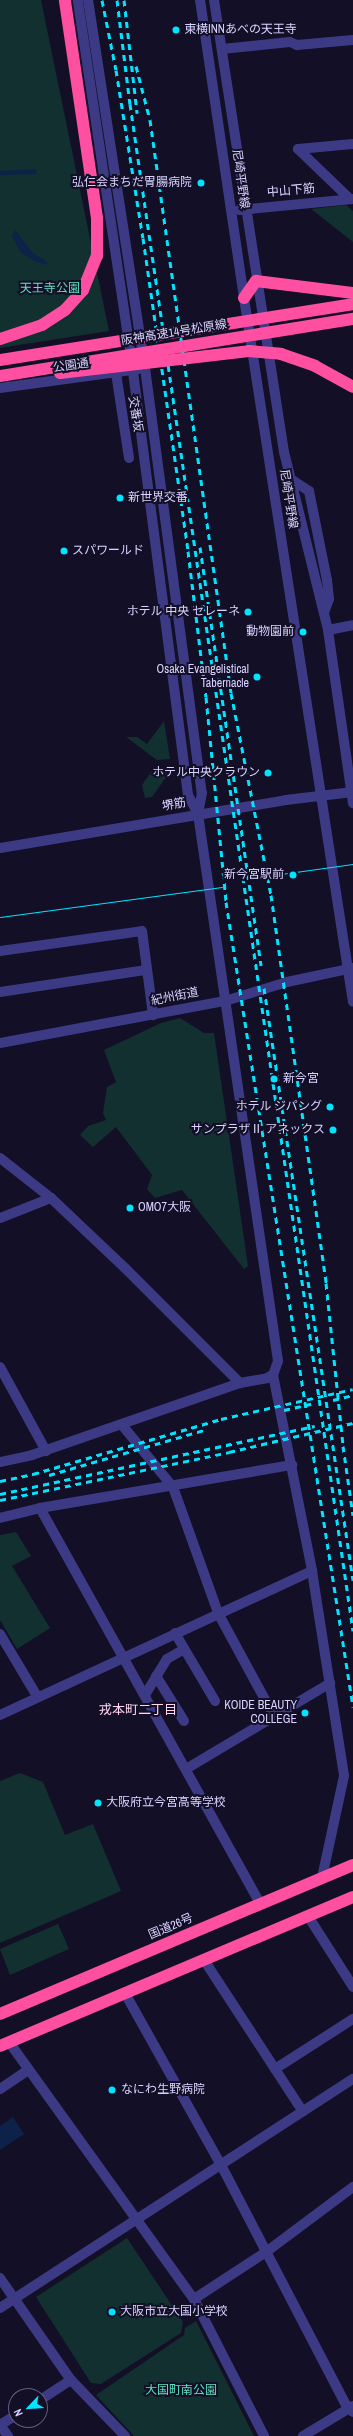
<!DOCTYPE html>
<html>
<head>
<meta charset="utf-8">
<style>
	body { margin:0 }
	#map { position:relative; width:353px; height:2436px; overflow:hidden; background:#130f26; font-family:"Archivo Narrow","Noto Sans JP",sans-serif }
	div>[style] { position:absolute }
	.green>* { inset:0; background:#12302f }
	.water>* { inset:0; background:#0c2248 }
	.minor>* { height:10px; margin:-5px; padding:0 5px; transform-origin:5px; border-radius:5px; background:#3d3a85 }
	.highway>* { height:12px; margin:-6px; padding:0 6px; transform-origin:6px; border-radius:6px; background:#ff4fa3 }
	.tram>* { height:1px; margin:-0.5px; padding:0 0.5px; transform-origin:0.5px; border-radius:0.5px; background:#00e5ff }
	.rail>* { height:3px; margin-top:-1.5px; transform-origin:0; background:repeating-linear-gradient(90deg,#00e5ff 0 6px,transparent 0 11px) }
	.highway-bridge>* { height:12px; margin:-6px; padding:0 6px; transform-origin:6px; border-radius:6px; background:#ff4fa3 }
	.dots>* { width:11px; height:11px; translate:-50% -50%; box-sizing:border-box; border:2px solid #130f26; border-radius:50% }
	span { translate:-50% -50%; white-space:nowrap; text-align:center; line-height:1.15; -webkit-text-stroke:4px #130f26; paint-order:stroke }
	.poi-label { font-size:12px; color:#d9d4ff }
	.left { translate:0 -50%; text-align:left }
	.right { translate:-100% -50%; text-align:right }
	.street-label { font-size:12px; color:#d9d4ff }
	.park-label { font-size:12px; color:#5fe0c0 }
	.neighbourhood-label { font-size:13px; color:#ffd6f0 }
	.north { position:absolute; left:8px; top:2388px; width:40px; height:40px; box-sizing:border-box; background:#130f26; border:1px solid #625e7d; border-radius:50%; rotate:245deg; font-size:11px; font-weight:700; line-height:16px; text-align:center; color:#d9d4ff }
	.north::after { content:''; display:block; margin:auto; width:14px; height:18px; background:#00e5ff; clip-path:polygon(50% 0,100% 100%,50% 72%,0 100%) }
</style>
</head>
<body>
<div id="map">
	<div class="green">
		<i style="clip-path:polygon(0 0,41px 0,109px 331px,0 348px)"></i>
		<i style="clip-path:polygon(346px 205px,353px 211px,353px 242px,311px 209px)"></i>
		<i style="clip-path:polygon(164px 721px,170px 759px,157px 760px,126px 737px,137px 737px,147px 744px)"></i>
		<i style="clip-path:polygon(171px 766px,172px 769px,152px 797px,145px 798px,142px 785px,154px 768px)"></i>
		<i style="clip-path:polygon(180px 1018px,204px 1033px,214px 1033px,248px 1266px,244px 1269px,182px 1190px,155px 1198px,147px 1189px,152px 1175px,116px 1127px,93px 1147px,80px 1135px,88px 1126px,106px 1120px,103px 1113px,107px 1087px,116px 1082px,104px 1050px,161px 1023px)"></i>
		<i style="clip-path:polygon(16px 1532px,31px 1556px,12px 1566px,50px 1628px,17px 1649px,0 1620px,0 1535px)"></i>
		<i style="clip-path:polygon(20px 1773px,43px 1782px,65px 1835px,93px 1824px,121px 1891px,0 1943px,0 1781px)"></i>
		<i style="clip-path:polygon(58px 1924px,69px 1949px,10px 1975px,0 1949px)"></i>
		<i style="clip-path:polygon(127px 2238px,183px 2322px,181px 2333px,101px 2384px,91px 2383px,36px 2297px)"></i>
		<i style="clip-path:polygon(196px 2321px,254px 2436px,134px 2436px,96px 2395px,184px 2335px,185px 2328px)"></i>
	</div>
	<div class="water">
		<i style="clip-path:polygon(36px 169px,37px 174px,0 175px,0 171px)"></i>
		<i style="clip-path:polygon(15px 230px,33px 253px,46px 261px,47px 265px,36px 262px,21px 253px,12px 236px)"></i>
		<i style="clip-path:polygon(13px 2117px,24px 2134px,0 2150px,0 2126px)"></i>
	</div>
	<div class="minor">
		<i style="left:88px;top:0;width:372px;rotate:81.2deg"></i>
		<i style="left:145px;top:368px;width:429px;rotate:82.4deg"></i>
		<i style="left:202px;top:793px;width:21px;rotate:101deg"></i>
		<i style="left:200px;top:0;width:301px;rotate:81.6deg"></i>
		<i style="left:244px;top:298px;width:712px;rotate:81.2deg"></i>
		<i style="left:214px;top:0;width:457px;rotate:81.2deg"></i>
		<i style="left:284px;top:452px;width:183px;rotate:76.1deg"></i>
		<i style="left:328px;top:630px;width:175px;rotate:81.8deg"></i>
		<i style="left:222px;top:49px;width:68px;rotate:-5.9deg"></i>
		<i style="left:290px;top:42px;width:8px;rotate:23deg"></i>
		<i style="left:297px;top:45px;width:56px;rotate:-5.1deg"></i>
		<i style="left:298px;top:149px;width:72px;rotate:43.9deg"></i>
		<i style="left:298px;top:149px;width:55px;rotate:-5.2deg"></i>
		<i style="left:239px;top:210px;width:115px;rotate:-5.5deg"></i>
		<i style="left:116px;top:373px;width:86px;rotate:81.3deg"></i>
		<i style="left:0;top:388px;width:140px;rotate:-7.8deg"></i>
		<i style="left:289px;top:478px;width:24px;rotate:33deg"></i>
		<i style="left:309px;top:491px;width:91px;rotate:78.6deg"></i>
		<i style="left:327px;top:580px;width:19px;rotate:84deg"></i>
		<i style="left:329px;top:599px;width:15px;rotate:110deg"></i>
		<i style="left:328px;top:630px;width:25px;rotate:-11deg"></i>
		<i style="left:0;top:848px;width:290px;rotate:-9.5deg"></i>
		<i style="left:286px;top:800px;width:67px;rotate:-6.8deg"></i>
		<i style="left:0;top:951px;width:143px;rotate:-8deg"></i>
		<i style="left:142px;top:931px;width:85px;rotate:82.5deg"></i>
		<i style="left:0;top:992px;width:148px;rotate:-8.6deg"></i>
		<i style="left:0;top:1043px;width:229px;rotate:-10.6deg"></i>
		<i style="left:225px;top:1001px;width:65px;rotate:-17deg"></i>
		<i style="left:287px;top:982px;width:67px;rotate:-12deg"></i>
		<i style="left:0;top:1158px;width:65px;rotate:38.1deg"></i>
		<i style="left:51px;top:1198px;width:102px;rotate:43.4deg"></i>
		<i style="left:125px;top:1268px;width:163px;rotate:45deg"></i>
		<i style="left:0;top:1218px;width:55px;rotate:-21.4deg"></i>
		<i style="left:0;top:1367px;width:96px;rotate:61.3deg"></i>
		<i style="left:273px;top:1375px;width:200px;rotate:78.7deg"></i>
		<i style="left:312px;top:1571px;width:207px;rotate:81.1deg"></i>
		<i style="left:344px;top:1776px;width:104px;rotate:102.2deg"></i>
		<i style="left:122px;top:1425px;width:80px;rotate:50.6deg"></i>
		<i style="left:173px;top:1487px;width:134px;rotate:70.3deg"></i>
		<i style="left:218px;top:1613px;width:117px;rotate:61.5deg"></i>
		<i style="left:0;top:1462px;width:33px;rotate:-12deg"></i>
		<i style="left:32px;top:1455px;width:220px;rotate:-19.1deg"></i>
		<i style="left:240px;top:1383px;width:27px;rotate:-10deg"></i>
		<i style="left:267px;top:1378px;width:7px;rotate:-27deg"></i>
		<i style="left:273px;top:1375px;width:15px;rotate:-70deg"></i>
		<i style="left:278px;top:1361px;width:553px;rotate:-98.32deg"></i>
		<i style="left:198px;top:814px;width:21px;rotate:-118deg"></i>
		<i style="left:188px;top:795px;width:429px;rotate:-97.4deg"></i>
		<i style="left:133px;top:370px;width:374px;rotate:-98.5deg"></i>
		<i style="left:40px;top:1508px;width:453px;rotate:60.9deg"></i>
		<i style="left:0;top:1518px;width:41px;rotate:-14deg"></i>
		<i style="left:40px;top:1508px;width:256px;rotate:-9.7deg"></i>
		<i style="left:175px;top:1633px;width:79px;rotate:59.5deg"></i>
		<i style="left:0;top:1634px;width:72px;rotate:59.2deg"></i>
		<i style="left:156px;top:1676px;width:53px;rotate:58.1deg"></i>
		<i style="left:145px;top:1695px;width:42px;rotate:-58.6deg"></i>
		<i style="left:167px;top:1659px;width:20px;rotate:-30deg"></i>
		<i style="left:0;top:1715px;width:344px;rotate:-24.8deg"></i>
		<i style="left:186px;top:1769px;width:168px;rotate:-30.8deg"></i>
		<i style="left:308px;top:1916px;width:84px;rotate:57.6deg"></i>
		<i style="left:204px;top:1960px;width:181px;rotate:56.9deg"></i>
		<i style="left:126px;top:1995px;width:193px;rotate:60.8deg"></i>
		<i style="left:220px;top:2163px;width:273px;rotate:62.5deg"></i>
		<i style="left:346px;top:2405px;width:10px;rotate:45deg"></i>
		<i style="left:9px;top:2042px;width:317px;rotate:54.3deg"></i>
		<i style="left:194px;top:2299px;width:154px;rotate:62.9deg"></i>
		<i style="left:275px;top:2069px;width:93px;rotate:-32.7deg"></i>
		<i style="left:0;top:2089px;width:34px;rotate:-34deg"></i>
		<i style="left:0;top:2278px;width:124px;rotate:55.2deg"></i>
		<i style="left:71px;top:2380px;width:78px;rotate:46deg"></i>
		<i style="left:194px;top:2299px;width:86px;rotate:-33.1deg"></i>
		<i style="left:266px;top:2252px;width:109px;rotate:-36.8deg"></i>
		<i style="left:0;top:2308px;width:421px;rotate:-33deg"></i>
		<i style="left:40px;top:2400px;width:37px;rotate:-33deg"></i>
		<i style="left:0;top:2425px;width:19px;rotate:-32deg"></i>
		<i style="left:0;top:2425px;width:14px;rotate:54deg"></i>
		<i style="left:303px;top:2436px;width:58px;rotate:-31deg"></i>
	</div>
	<div class="highway">
		<i style="left:244px;top:298px;width:21px;rotate:-55deg"></i>
		<i style="left:256px;top:281px;width:98px;rotate:7.1deg"></i>
		<i style="left:0;top:339px;width:44px;rotate:-18.4deg"></i>
		<i style="left:42px;top:325px;width:27px;rotate:-33deg"></i>
		<i style="left:65px;top:310px;width:27px;rotate:-48deg"></i>
		<i style="left:83px;top:290px;width:37px;rotate:-68deg"></i>
		<i style="left:97px;top:256px;width:38px;rotate:-90deg"></i>
		<i style="left:97px;top:218px;width:220px;rotate:-98.4deg"></i>
		<i style="left:281px;top:354px;width:36px;rotate:19deg"></i>
		<i style="left:315px;top:366px;width:43px;rotate:28.9deg"></i>
		<i style="left:0;top:2014px;width:383px;rotate:-22.9deg"></i>
		<i style="left:0;top:2046px;width:383px;rotate:-22.9deg"></i>
	</div>
	<div class="tram">
		<i style="left:274px;top:875px;width:80px;rotate:-7.9deg"></i>
		<i style="left:0;top:917px;width:224px;rotate:-7.7deg"></i>
	</div>
	<div class="rail">
		<i style="left:102px;top:0;width:71px;rotate:78.7deg"></i>
		<i style="left:116px;top:70px;width:170px;rotate:80.9deg"></i>
		<i style="left:143px;top:238px;width:316px;rotate:81.8deg"></i>
		<i style="left:188px;top:551px;width:147px;rotate:83deg"></i>
		<i style="left:206px;top:697px;width:206px;rotate:84.4deg"></i>
		<i style="left:226px;top:902px;width:815px;rotate:81.03deg"></i>
		<i style="left:117px;top:0;width:105px;rotate:82.9deg"></i>
		<i style="left:130px;top:104px;width:1543px;rotate:81.69deg"></i>
		<i style="left:124px;top:0;width:114px;rotate:83.4deg"></i>
		<i style="left:136px;top:66px;width:56px;rotate:75.5deg"></i>
		<i style="left:150px;top:120px;width:579px;rotate:81.95deg"></i>
		<i style="left:231px;top:693px;width:206px;rotate:78.8deg"></i>
		<i style="left:271px;top:895px;width:392px;rotate:81.9deg"></i>
		<i style="left:326px;top:1283px;width:164px;rotate:84deg"></i>
		<i style="left:343px;top:1446px;width:70px;rotate:81.8deg"></i>
		<i style="left:200px;top:547px;width:423px;rotate:81.7deg"></i>
		<i style="left:264px;top:988px;width:599px;rotate:81.45deg"></i>
		<i style="left:333px;top:1400px;width:21px;rotate:-14deg"></i>
		<i style="left:284px;top:1410px;width:28px;rotate:-13deg"></i>
		<i style="left:49px;top:1475px;width:161px;rotate:-16.2deg"></i>
		<i style="left:0;top:1481px;width:34px;rotate:-12deg"></i>
		<i style="left:33px;top:1474px;width:196px;rotate:-16.3deg"></i>
		<i style="left:221px;top:1419px;width:135px;rotate:-12.8deg"></i>
		<i style="left:0;top:1494px;width:322px;rotate:-12.2deg"></i>
		<i style="left:0;top:1500px;width:234px;rotate:-11.8deg"></i>
		<i style="left:229px;top:1452px;width:127px;rotate:-13.2deg"></i>
	</div>
	<div class="highway-bridge">
		<i style="left:0;top:360px;width:357px;rotate:-9deg"></i>
		<i style="left:60px;top:373px;width:190px;rotate:-6.6deg"></i>
		<i style="left:249px;top:351px;width:32px;rotate:5deg"></i>
		<i style="left:0;top:376px;width:358px;rotate:-9.2deg"></i>
	</div>
	<div class="dots">
		<i style="left:176px;top:30px;background:#00e5ff"></i>
		<i style="left:201px;top:183px;background:#00e5ff"></i>
		<i style="left:120px;top:498px;background:#00e5ff"></i>
		<i style="left:64px;top:551px;background:#00e5ff"></i>
		<i style="left:248px;top:612px;background:#00e5ff"></i>
		<i style="left:303px;top:632px;background:#00e5ff"></i>
		<i style="left:257px;top:677px;background:#00e5ff"></i>
		<i style="left:268px;top:773px;background:#00e5ff"></i>
		<i style="left:293px;top:875px;background:#00e5ff"></i>
		<i style="left:274px;top:1079px;background:#00e5ff"></i>
		<i style="left:330px;top:1107px;background:#00e5ff"></i>
		<i style="left:333px;top:1130px;background:#00e5ff"></i>
		<i style="left:130px;top:1208px;background:#00e5ff"></i>
		<i style="left:305px;top:1713px;background:#00e5ff"></i>
		<i style="left:98px;top:1803px;background:#00e5ff"></i>
		<i style="left:112px;top:2090px;background:#00e5ff"></i>
		<i style="left:112px;top:2312px;background:#00e5ff"></i>
	</div>
	<div class="poi-label">
		<span class="left" style="left:184px;top:30px">東横INNあべの天王寺</span>
		<span class="right" style="left:192px;top:183px">弘仁会まちだ胃腸病院</span>
		<span class="left" style="left:128px;top:498px">新世界交番</span>
		<span class="left" style="left:72px;top:551px">スパワールド</span>
		<span class="right" style="left:240px;top:612px">ホテル 中央 セレーネ</span>
		<span class="right" style="left:294px;top:632px">動物園前</span>
		<span class="right" style="left:249px;top:677px">Osaka Evangelistical<br>Tabernacle</span>
		<span class="right" style="left:260px;top:773px">ホテル中央クラウン</span>
		<span class="right" style="left:284px;top:875px">新今宮駅前</span>
		<span class="left" style="left:283px;top:1079px">新今宮</span>
		<span class="right" style="left:322px;top:1107px">ホテル ジパング</span>
		<span class="right" style="left:325px;top:1130px">サンプラザⅡ アネックス</span>
		<span class="left" style="left:138px;top:1208px">OMO7大阪</span>
		<span class="right" style="left:297px;top:1713px">KOIDE BEAUTY<br>COLLEGE</span>
		<span class="left" style="left:106px;top:1803px">大阪府立今宮高等学校</span>
		<span class="left" style="left:121px;top:2090px">なにわ生野病院</span>
		<span class="left" style="left:120px;top:2312px">大阪市立大国小学校</span>
	</div>
	<div class="street-label">
		<span style="left:240px;top:179px;rotate:82deg">尼崎平野線</span>
		<span style="left:291px;top:191px;rotate:-5deg">中山下筋</span>
		<span style="left:174px;top:333px;rotate:-9deg">阪神高速14号松原線</span>
		<span style="left:71px;top:366px;rotate:-8deg">公園通</span>
		<span style="left:135px;top:414px;rotate:81deg">交番坂</span>
		<span style="left:288px;top:499px;rotate:81deg">尼崎平野線</span>
		<span style="left:174px;top:805px;rotate:-10deg">堺筋</span>
		<span style="left:175px;top:997px;rotate:-11deg">紀州街道</span>
		<span style="left:171px;top:1927px;rotate:-23deg">国道26号</span>
	</div>
	<div class="park-label">
		<span style="left:50px;top:289px">天王寺公園</span>
		<span style="left:181px;top:2391px">大国町南公園</span>
	</div>
	<div class="neighbourhood-label">
		<span style="left:138px;top:1710px">戎本町二丁目</span>
	</div>
	<div class="north">N</div>
</div>
</body>
</html>
